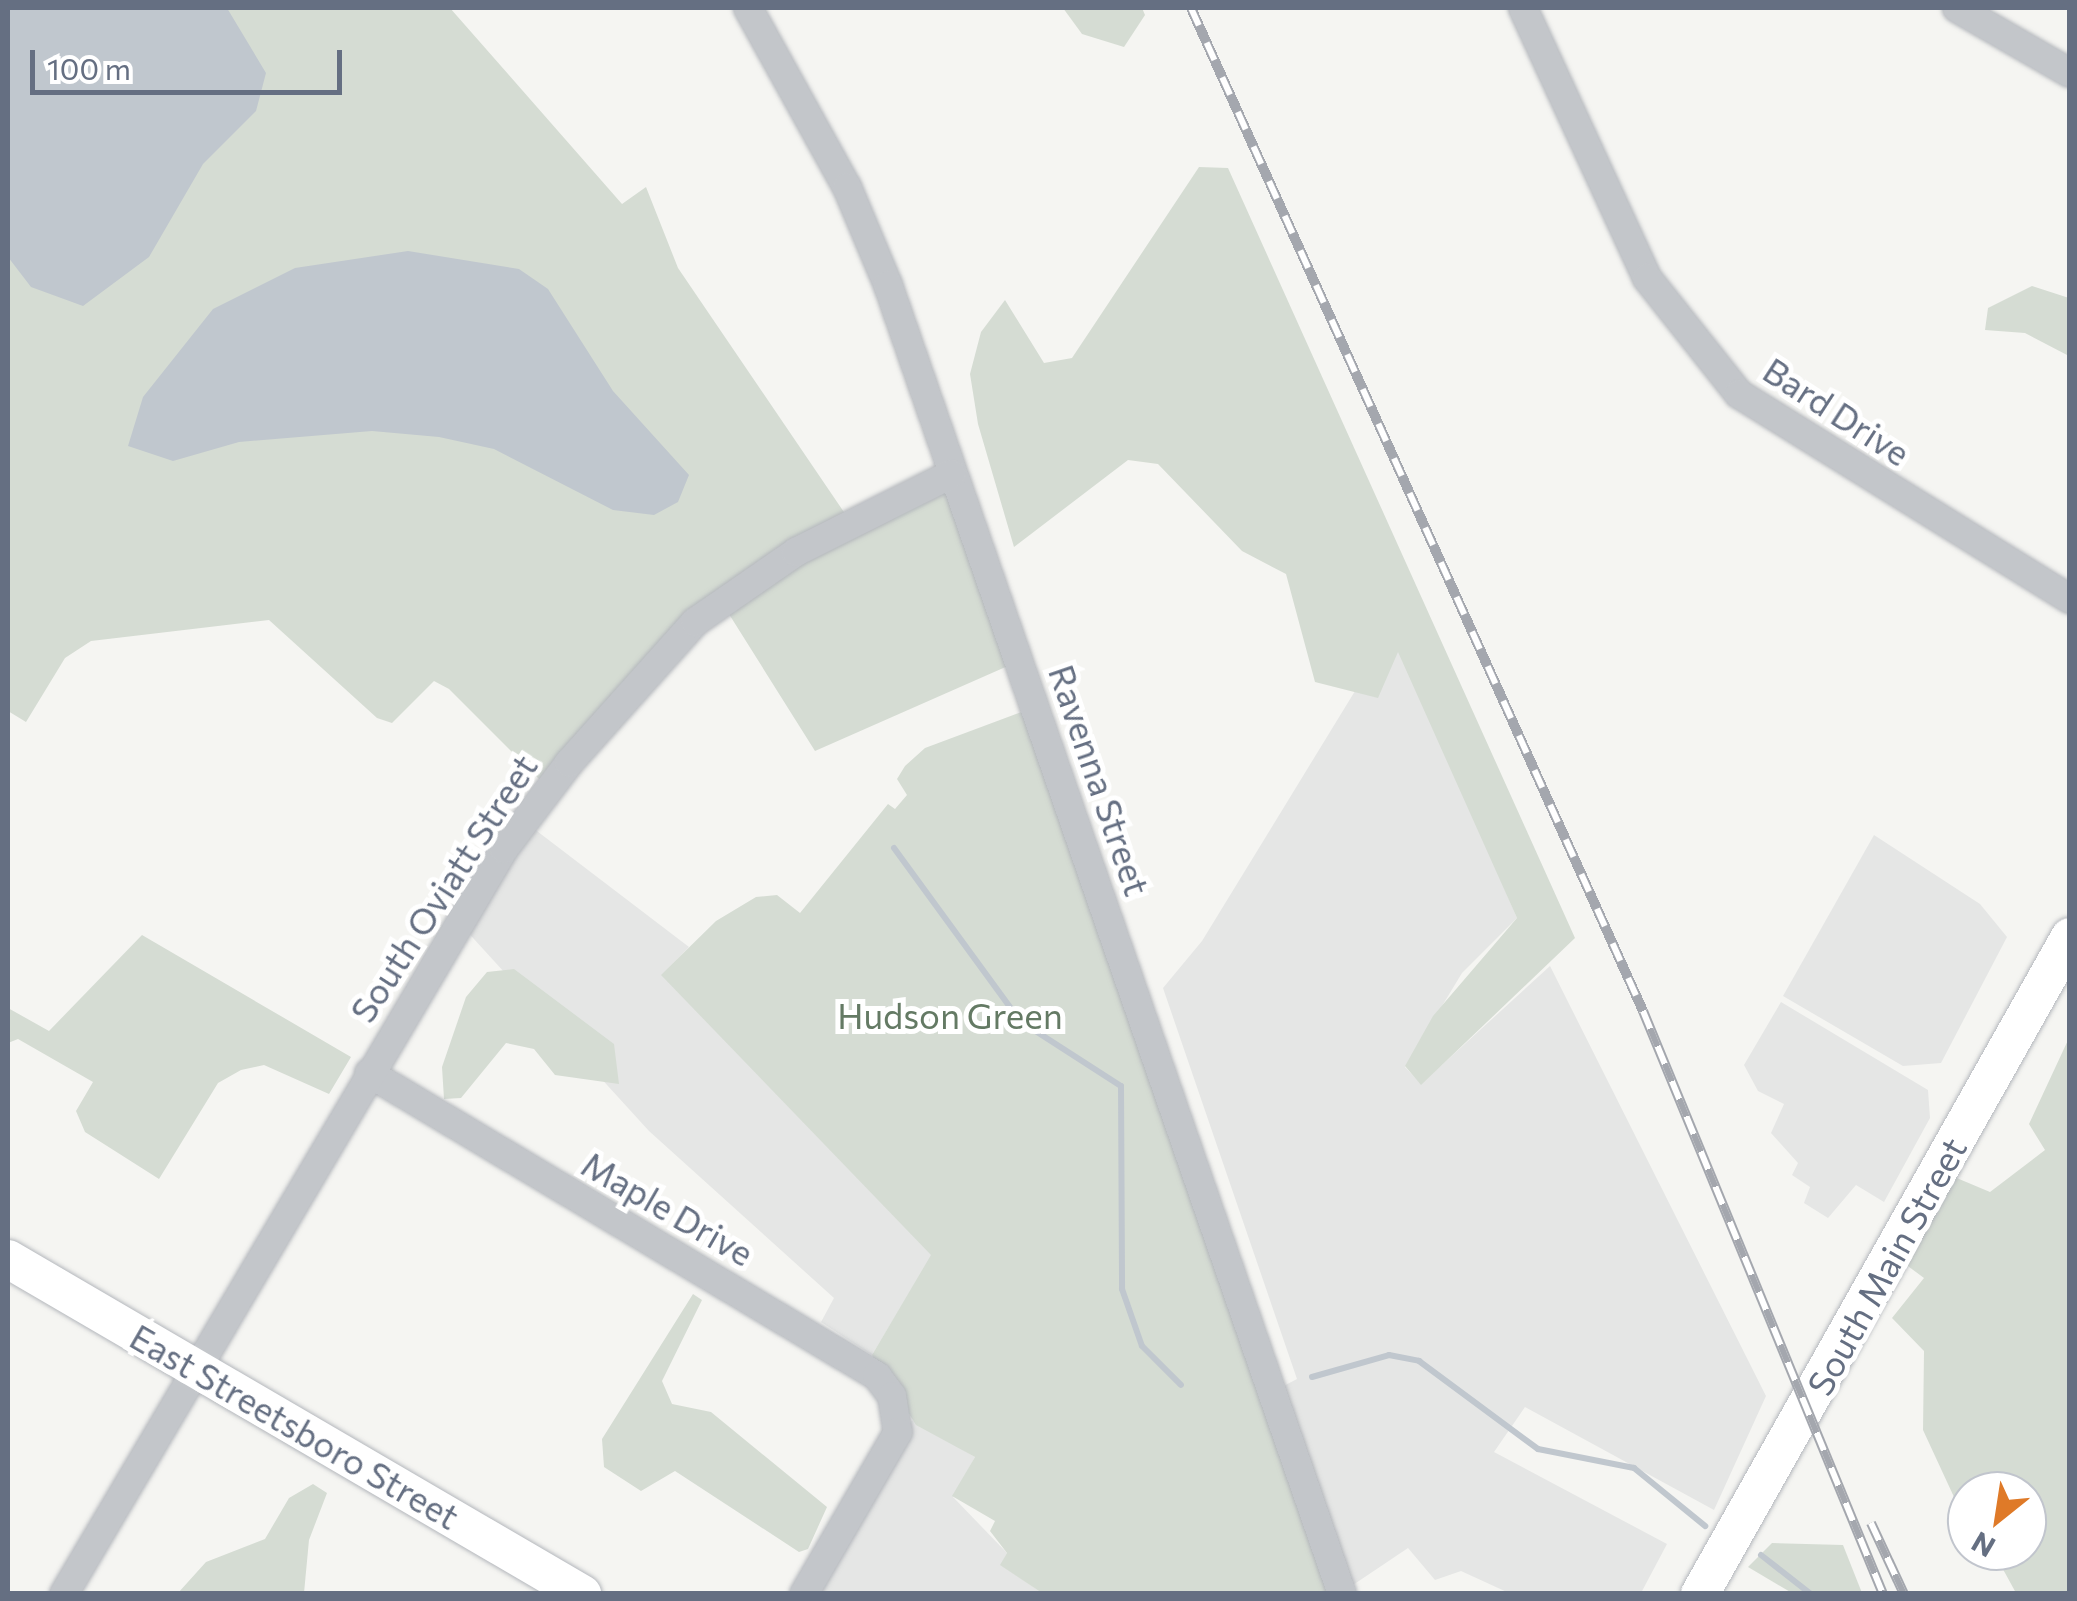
<!DOCTYPE html>
<html>
<head>
<meta charset="utf-8">
<style>
	body { margin:0 }
	#map { position:relative; width:2077px; height:1601px; overflow:hidden; background:#f5f5f2; font-family:Commissioner,sans-serif }
	div>[style] { position:absolute }
	.built>* { inset:0; background:#e5e6e5 }
	.green>* { inset:0; background:#d5dcd3 }
	.water>* { inset:0; background:#c0c7ce }
	.stream>* { height:6px; margin:-3px; padding:0 3px; transform-origin:3px; border-radius:3px; background:#c0c7ce }
	.roads { filter:drop-shadow(0 0 2px #b4b7bc) drop-shadow(0 0 2px #b4b7bc) }
	.minor>* { height:28px; margin:-14px; padding:0 14px; transform-origin:14px; border-radius:14px; background:#c3c6ca }
	.major>* { height:38px; margin:-19px; padding:0 19px; transform-origin:19px; border-radius:19px; background:#fff }
	.rail>* { height:10px; margin-top:-5px; transform-origin:0; background:repeating-linear-gradient(90deg,#fff 0 19px,#a4a7ae 0 38px); box-sizing:border-box; border-block:2px solid #a4a7ae }
	span { translate:-50% -50%; white-space:nowrap; text-align:center; line-height:1.15; -webkit-text-stroke:10px #fff; paint-order:stroke }
	.street-label { font-size:35px; color:#656f82 }
	.park-label { font-size:35px; color:#647a64 }
	.frame { position:absolute; inset:0; border:10px solid #656f82; pointer-events:none }
	.north { position:absolute; left:1947px; top:1471px; width:100px; height:100px; box-sizing:border-box; background:#fff; border:2px solid #c1c5cd; border-radius:50%; rotate:210deg; font-size:28px; font-weight:700; line-height:40px; text-align:center; color:#656f82 }
	.north::after { content:''; display:block; margin:auto; width:35px; height:45px; background:#df7a28; clip-path:polygon(50% 0,100% 100%,50% 72%,0 100%) }
	.scale { position:absolute; left:30px; top:50px; width:312px; height:45px; box-sizing:border-box; border:5px solid #656f82; border-top:0; padding-left:12px; font-size:30px; line-height:35px; white-space:nowrap; color:#656f82; -webkit-text-stroke:8px #fff; paint-order:stroke }
</style>
</head>
<body>
<div id="map">
	<div class="built">
		<i style="clip-path:polygon(1393px 629px,1517px 918px,1462px 973px,1405px 1067px,1421px 1084px,1550px 966px,1766px 1396px,1714px 1510px,1525px 1407px,1494px 1452px,1667px 1544px,1641px 1593px,1509px 1593px,1461px 1571px,1435px 1580px,1408px 1548px,1341px 1593px,1272px 1392px,1297px 1379px,1163px 988px,1202px 941px)"></i>
		<i style="clip-path:polygon(529px 825px,689px 947px,662px 975px,932px 1255px,872px 1355px,821px 1322px,834px 1298px,649px 1131px,463px 927px)"></i>
		<i style="clip-path:polygon(1874px 835px,1980px 904px,2007px 937px,1941px 1063px,1903px 1066px,1783px 996px)"></i>
		<i style="clip-path:polygon(1781px 1002px,1928px 1090px,1930px 1118px,1884px 1202px,1856px 1185px,1828px 1218px,1804px 1203px,1810px 1187px,1792px 1175px,1798px 1163px,1771px 1133px,1784px 1104px,1758px 1091px,1744px 1065px)"></i>
		<i style="clip-path:polygon(912px 1420px,975px 1457px,953px 1497px,1007px 1553px,1001px 1565px,1042px 1593px,815px 1594px)"></i>
	</div>
	<div class="green">
		<i style="clip-path:polygon(8px 8px,450px 8px,622px 204px,646px 187px,678px 268px,850px 521px,952px 474px,1019px 661px,815px 751px,722px 603px,549px 789px,449px 689px,434px 681px,392px 723px,377px 718px,269px 620px,91px 641px,65px 658px,26px 722px,8px 711px)"></i>
		<i style="clip-path:polygon(1063px 8px,1142px 8px,1145px 15px,1124px 47px,1082px 34px)"></i>
		<i style="clip-path:polygon(1199px 167px,1228px 168px,1575px 938px,1421px 1085px,1405px 1066px,1433px 1016px,1517px 918px,1398px 652px,1378px 698px,1315px 682px,1286px 574px,1242px 551px,1158px 464px,1128px 460px,1014px 547px,978px 424px,970px 374px,981px 332px,1005px 300px,1044px 363px,1072px 358px)"></i>
		<i style="clip-path:polygon(2032px 286px,2069px 298px,2069px 356px,2025px 333px,1985px 330px,1988px 308px)"></i>
		<i style="clip-path:polygon(1035px 707px,1342px 1593px,1042px 1593px,1000px 1565px,1007px 1553px,990px 1531px,995px 1521px,952px 1496px,975px 1457px,916px 1425px,872px 1355px,931px 1255px,661px 975px,716px 921px,756px 897px,777px 895px,800px 913px,888px 804px,895px 809px,907px 795px,897px 779px,905px 766px,925px 748px)"></i>
		<i style="clip-path:polygon(142px 935px,351px 1057px,329px 1094px,264px 1065px,241px 1070px,218px 1083px,159px 1179px,85px 1132px,76px 1111px,93px 1082px,18px 1039px,8px 1043px,8px 1008px,49px 1031px)"></i>
		<i style="clip-path:polygon(514px 969px,614px 1044px,619px 1084px,555px 1075px,534px 1049px,506px 1043px,461px 1098px,444px 1099px,442px 1067px,466px 997px,487px 972px)"></i>
		<i style="clip-path:polygon(2069px 1038px,2069px 1593px,2016px 1593px,1993px 1551px,2027px 1551px,2027px 1491px,1967px 1491px,1967px 1519px,1960px 1510px,1923px 1430px,1924px 1351px,1892px 1318px,1924px 1278px,1893px 1255px,1940px 1171px,1990px 1192px,2045px 1150px,2029px 1124px)"></i>
		<i style="clip-path:polygon(693px 1294px,702px 1300px,662px 1381px,672px 1404px,711px 1412px,827px 1507px,808px 1549px,799px 1552px,675px 1471px,641px 1491px,604px 1467px,602px 1439px)"></i>
		<i style="clip-path:polygon(313px 1484px,327px 1493px,309px 1540px,304px 1593px,178px 1593px,206px 1562px,265px 1539px,289px 1498px)"></i>
		<i style="clip-path:polygon(1772px 1543px,1843px 1545px,1862px 1593px,1792px 1593px,1748px 1567px)"></i>
	</div>
	<div class="water">
		<i style="clip-path:polygon(8px 8px,227px 8px,266px 73px,256px 111px,203px 164px,149px 257px,83px 306px,31px 287px,8px 257px)"></i>
		<i style="clip-path:polygon(408px 251px,519px 269px,548px 289px,613px 391px,689px 475px,678px 502px,654px 515px,613px 510px,494px 449px,439px 437px,372px 431px,239px 442px,173px 461px,128px 446px,143px 397px,213px 309px,295px 268px)"></i>
	</div>
	<div class="stream">
		<i style="left:894px;top:848px;width:214px;rotate:53.9deg"></i>
		<i style="left:1020px;top:1021px;width:120px;rotate:32.8deg"></i>
		<i style="left:1121px;top:1086px;width:203px;rotate:89.7deg"></i>
		<i style="left:1122px;top:1289px;width:60px;rotate:70.7deg"></i>
		<i style="left:1142px;top:1346px;width:55px;rotate:45deg"></i>
		<i style="left:1312px;top:1377px;width:80px;rotate:-15.9deg"></i>
		<i style="left:1389px;top:1355px;width:31px;rotate:11deg"></i>
		<i style="left:1419px;top:1361px;width:148px;rotate:36.5deg"></i>
		<i style="left:1538px;top:1449px;width:98px;rotate:11.2deg"></i>
		<i style="left:1634px;top:1468px;width:92px;rotate:39.2deg"></i>
		<i style="left:1761px;top:1555px;width:63px;rotate:38deg"></i>
	</div>
	<div class="roads">
		<div class="minor">
			<i style="left:748px;top:8px;width:205px;rotate:61.1deg"></i>
			<i style="left:847px;top:187px;width:106px;rotate:67.3deg"></i>
			<i style="left:888px;top:285px;width:1385px;rotate:70.87deg"></i>
			<i style="left:1523px;top:8px;width:297px;rotate:65.3deg"></i>
			<i style="left:1647px;top:278px;width:148px;rotate:51.6deg"></i>
			<i style="left:1739px;top:394px;width:389px;rotate:31.8deg"></i>
			<i style="left:1957px;top:8px;width:130px;rotate:29.9deg"></i>
			<i style="left:369px;top:1073px;width:592px;rotate:30.81deg"></i>
			<i style="left:877px;top:1376px;width:25px;rotate:53deg"></i>
			<i style="left:892px;top:1396px;width:36px;rotate:81deg"></i>
			<i style="left:898px;top:1432px;width:187px;rotate:120.1deg"></i>
			<i style="left:64px;top:1594px;width:865px;rotate:-59.43deg"></i>
			<i style="left:504px;top:849px;width:108px;rotate:-52.9deg"></i>
			<i style="left:569px;top:763px;width:189px;rotate:-48.2deg"></i>
			<i style="left:695px;top:622px;width:123px;rotate:-34.7deg"></i>
			<i style="left:796px;top:552px;width:174px;rotate:-26.6deg"></i>
		</div>
		<div class="major">
			<i style="left:8px;top:1259px;width:665px;rotate:30.27deg"></i>
			<i style="left:1700px;top:1594px;width:754px;rotate:-60.61deg"></i>
		</div>
	</div>
	<div class="rail">
		<i style="left:1191px;top:8px;width:1100px;rotate:65.74deg"></i>
		<i style="left:1643px;top:1011px;width:630px;rotate:67.62deg"></i>
		<i style="left:1871px;top:1523px;width:78px;rotate:65.1deg"></i>
	</div>
	<div class="street-label">
		<span style="left:1837px;top:411px;rotate:33deg">Bard Drive</span>
		<span style="left:1100px;top:780px;rotate:71deg">Ravenna Street</span>
		<span style="left:443px;top:888px;rotate:-57deg">South Oviatt Street</span>
		<span style="left:668px;top:1208px;rotate:30deg">Maple Drive</span>
		<span style="left:1886px;top:1266px;rotate:-61deg">South Main Street</span>
		<span style="left:295px;top:1426px;rotate:30deg">East Streetsboro Street</span>
	</div>
	<div class="park-label">
		<span style="left:950px;top:1015px">Hudson Green</span>
	</div>
	<div class="frame"></div>
	<div class="north">N</div>
	<div class="scale">100 m</div>
</div>
</body>
</html>
